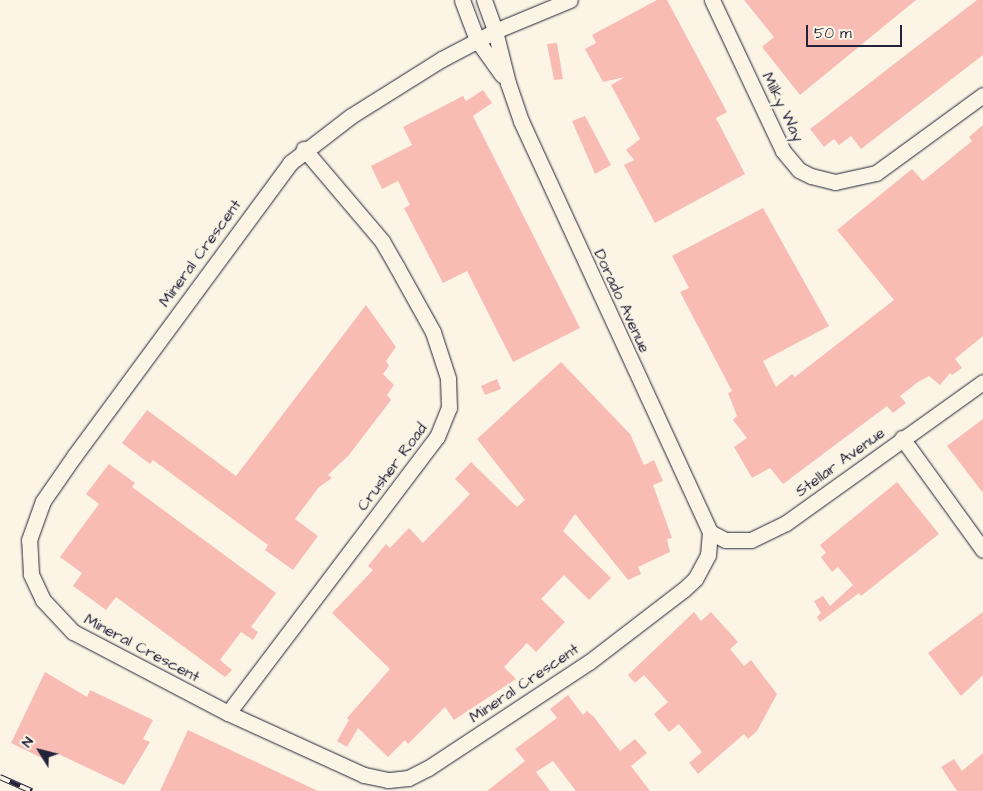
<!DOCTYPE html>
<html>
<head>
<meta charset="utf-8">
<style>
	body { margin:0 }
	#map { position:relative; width:983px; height:791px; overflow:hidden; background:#fcf5e5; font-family:"Architects Daughter",sans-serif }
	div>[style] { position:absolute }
	.building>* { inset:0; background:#f8bcb5 }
	.roads { filter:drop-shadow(0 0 1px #22223b) drop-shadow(0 0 1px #22223b) }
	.street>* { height:15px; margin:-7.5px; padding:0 7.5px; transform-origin:7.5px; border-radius:7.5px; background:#fcf5e5 }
	.rail>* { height:5.5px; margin-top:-2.75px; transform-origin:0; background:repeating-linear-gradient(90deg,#fcf5e5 0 11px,#22223b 0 22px); box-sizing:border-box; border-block:1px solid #22223b }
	span { translate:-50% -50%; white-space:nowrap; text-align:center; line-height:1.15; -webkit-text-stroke:4.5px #fcf5e5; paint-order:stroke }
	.street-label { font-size:16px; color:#22223b }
	.north { position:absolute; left:15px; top:726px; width:50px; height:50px; -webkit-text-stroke:4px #fcf5e5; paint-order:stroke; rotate:306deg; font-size:14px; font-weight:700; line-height:20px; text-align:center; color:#22223b }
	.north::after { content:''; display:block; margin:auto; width:18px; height:22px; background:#22223b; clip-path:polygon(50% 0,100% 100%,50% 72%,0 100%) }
	.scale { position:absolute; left:806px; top:25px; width:96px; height:22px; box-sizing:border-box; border:2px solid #22223b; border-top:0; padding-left:6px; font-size:15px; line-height:18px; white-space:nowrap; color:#22223b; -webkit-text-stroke:4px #fcf5e5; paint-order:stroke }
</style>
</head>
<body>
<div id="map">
	<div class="building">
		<i style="clip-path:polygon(657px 0,667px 0,727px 112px,716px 118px,745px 174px,655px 223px,624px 165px,634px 160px,626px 150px,640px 139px,611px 85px,625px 77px,603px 82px,585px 49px,596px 43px,592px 35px)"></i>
		<i style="clip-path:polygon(744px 0,916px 0,800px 95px,762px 47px,774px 37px)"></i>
		<i style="clip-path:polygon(977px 0,983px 0,983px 55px,861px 149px,851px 136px,839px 145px,834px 139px,824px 147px,810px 129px)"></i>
		<i style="clip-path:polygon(557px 43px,563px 79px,554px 80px,547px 44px)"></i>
		<i style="clip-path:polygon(483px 90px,492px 103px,473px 116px,580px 328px,513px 362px,467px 271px,443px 283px,404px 208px,410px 205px,398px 181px,382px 189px,371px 166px,412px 145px,403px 127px,463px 96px,466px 101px)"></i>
		<i style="clip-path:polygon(585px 116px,611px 165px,595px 174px,572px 121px)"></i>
		<i style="clip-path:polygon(983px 125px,983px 336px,955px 359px,962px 368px,952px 375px,950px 373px,940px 385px,929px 376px,918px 382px,900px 396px,906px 403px,893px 413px,887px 406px,783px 484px,770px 468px,752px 478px,734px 447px,747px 438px,733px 420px,737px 416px,728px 393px,732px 391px,680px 292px,689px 288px,672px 256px,763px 208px,829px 326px,763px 361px,776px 387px,792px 374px,795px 377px,894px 300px,837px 230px,912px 169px,923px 181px,972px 141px,969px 137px)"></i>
		<i style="clip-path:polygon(366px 305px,396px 347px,386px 361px,389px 366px,383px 374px,394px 385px,387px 395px,391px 400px,349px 455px,328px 475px,332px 478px,319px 487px,295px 519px,318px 536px,293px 570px,265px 550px,268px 545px,153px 460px,150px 464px,122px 443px,147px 410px,236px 476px)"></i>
		<i style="clip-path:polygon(561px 362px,630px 434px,644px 465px,654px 460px,663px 481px,653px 485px,672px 538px,667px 539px,670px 552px,638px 567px,641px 574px,628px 580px,575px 514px,563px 531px,611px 578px,589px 600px,564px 575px,541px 599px,565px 622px,536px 652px,527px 643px,504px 667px,516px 679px,454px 720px,445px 707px,408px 744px,405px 740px,388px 757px,358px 728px,347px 747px,337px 741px,349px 720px,347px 718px,390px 669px,332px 613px,373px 570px,368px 566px,386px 544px,390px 548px,409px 528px,423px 543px,470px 494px,455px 479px,471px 462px,517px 507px,525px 500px,477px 439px)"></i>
		<i style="clip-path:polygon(497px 379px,501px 389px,485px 395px,481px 386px)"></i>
		<i style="clip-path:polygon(983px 419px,983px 493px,947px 446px)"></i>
		<i style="clip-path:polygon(109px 464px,135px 483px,132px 487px,276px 593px,251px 627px,258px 632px,253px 640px,241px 632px,220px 660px,232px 670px,225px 677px,116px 597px,106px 610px,73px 586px,82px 573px,60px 557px,99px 504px,86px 494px)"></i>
		<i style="clip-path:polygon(897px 482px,939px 534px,861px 596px,859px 593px,820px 622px,817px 617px,821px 613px,814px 601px,823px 596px,830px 606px,853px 585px,838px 567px,832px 572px,821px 557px,826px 553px,820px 545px)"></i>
		<i style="clip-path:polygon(694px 612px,701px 621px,711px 612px,738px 642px,730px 649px,744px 666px,751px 660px,777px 694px,757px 731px,748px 739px,744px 734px,698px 774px,689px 763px,702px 752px,679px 724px,669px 732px,654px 714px,668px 702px,644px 675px,635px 683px,628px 675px)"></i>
		<i style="clip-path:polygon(983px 612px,983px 675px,961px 696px,928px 653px)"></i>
		<i style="clip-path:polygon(45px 672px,87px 697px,90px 690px,153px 720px,143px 739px,150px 742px,124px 785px,52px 751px,48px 761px,11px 743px)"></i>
		<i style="clip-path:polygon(568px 695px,583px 715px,587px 711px,594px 717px,620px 751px,635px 739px,647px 753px,631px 766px,650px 791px,576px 791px,553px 761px,536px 772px,550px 791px,487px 791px,525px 761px,515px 749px,557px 718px,550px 709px)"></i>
		<i style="clip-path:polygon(188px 730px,318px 791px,160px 791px)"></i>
		<i style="clip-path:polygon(983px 753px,983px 791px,957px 791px,941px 767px,954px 759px,962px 771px)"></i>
	</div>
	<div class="roads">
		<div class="street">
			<i style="left:462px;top:0;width:43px;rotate:69.4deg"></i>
			<i style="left:477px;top:40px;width:43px;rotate:54.5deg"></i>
			<i style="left:484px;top:0;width:33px;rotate:70deg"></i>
			<i style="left:495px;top:31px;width:54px;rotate:76deg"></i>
			<i style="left:508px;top:83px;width:40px;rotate:71.1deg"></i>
			<i style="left:521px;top:121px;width:452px;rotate:65.3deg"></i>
			<i style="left:710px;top:532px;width:23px;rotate:95deg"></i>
			<i style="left:708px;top:555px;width:27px;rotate:118deg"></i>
			<i style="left:695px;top:579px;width:16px;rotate:137deg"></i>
			<i style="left:683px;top:590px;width:118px;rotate:142.5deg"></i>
			<i style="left:589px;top:662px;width:193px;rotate:146.6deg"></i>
			<i style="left:428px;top:768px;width:22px;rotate:153deg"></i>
			<i style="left:408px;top:778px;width:20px;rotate:174deg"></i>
			<i style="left:388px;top:780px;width:25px;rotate:-168deg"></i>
			<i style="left:364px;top:775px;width:149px;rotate:-155.5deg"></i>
			<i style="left:228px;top:713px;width:175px;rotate:-152.4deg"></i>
			<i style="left:73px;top:632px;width:44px;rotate:-133.2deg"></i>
			<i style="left:43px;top:600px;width:29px;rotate:-115deg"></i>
			<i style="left:31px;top:574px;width:34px;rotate:-93deg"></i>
			<i style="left:29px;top:540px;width:41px;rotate:-70.3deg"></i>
			<i style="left:43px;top:501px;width:56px;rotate:-55.2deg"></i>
			<i style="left:75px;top:455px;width:363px;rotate:-53.6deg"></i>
			<i style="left:290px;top:163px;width:77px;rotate:-37.6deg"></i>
			<i style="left:351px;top:116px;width:107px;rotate:-32.1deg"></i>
			<i style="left:442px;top:59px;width:60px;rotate:-27.8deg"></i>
			<i style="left:495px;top:31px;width:81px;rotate:-22.5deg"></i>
			<i style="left:712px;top:0;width:167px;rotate:64.8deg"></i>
			<i style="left:783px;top:151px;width:25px;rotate:50deg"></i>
			<i style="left:799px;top:170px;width:13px;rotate:27deg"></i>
			<i style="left:811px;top:176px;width:25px;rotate:14deg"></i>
			<i style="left:835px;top:182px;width:42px;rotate:-12.4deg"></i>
			<i style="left:876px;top:173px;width:132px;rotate:-36.1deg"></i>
			<i style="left:902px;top:438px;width:138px;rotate:54.1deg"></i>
			<i style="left:710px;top:532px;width:17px;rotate:28deg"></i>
			<i style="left:725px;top:540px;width:26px"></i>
			<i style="left:751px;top:540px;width:39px;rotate:-26deg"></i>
			<i style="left:786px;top:523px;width:242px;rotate:-35.6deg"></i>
			<i style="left:228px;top:713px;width:346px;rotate:-52.9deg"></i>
			<i style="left:437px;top:437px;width:31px;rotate:-68deg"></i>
			<i style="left:449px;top:408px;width:30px;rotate:-92deg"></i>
			<i style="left:448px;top:378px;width:48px;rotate:-108.1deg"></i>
			<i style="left:433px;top:332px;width:74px;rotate:-119deg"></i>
			<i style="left:397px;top:267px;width:30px;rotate:-120deg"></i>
			<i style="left:382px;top:241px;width:121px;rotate:-130.3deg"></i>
		</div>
	</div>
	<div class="rail">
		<i style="left:0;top:777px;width:35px;rotate:24deg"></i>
	</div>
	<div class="street-label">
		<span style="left:783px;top:107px;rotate:64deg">Milky Way</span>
		<span style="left:200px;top:253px;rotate:-54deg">Mineral Crescent</span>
		<span style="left:622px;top:301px;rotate:65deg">Dorado Avenue</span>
		<span style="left:840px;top:462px;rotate:-36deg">Stellar Avenue</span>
		<span style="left:392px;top:467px;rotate:-53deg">Crusher Road</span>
		<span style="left:142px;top:648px;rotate:28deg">Mineral Crescent</span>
		<span style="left:524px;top:683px;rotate:-34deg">Mineral Crescent</span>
	</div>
	<div class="north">N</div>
	<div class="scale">50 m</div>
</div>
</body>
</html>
